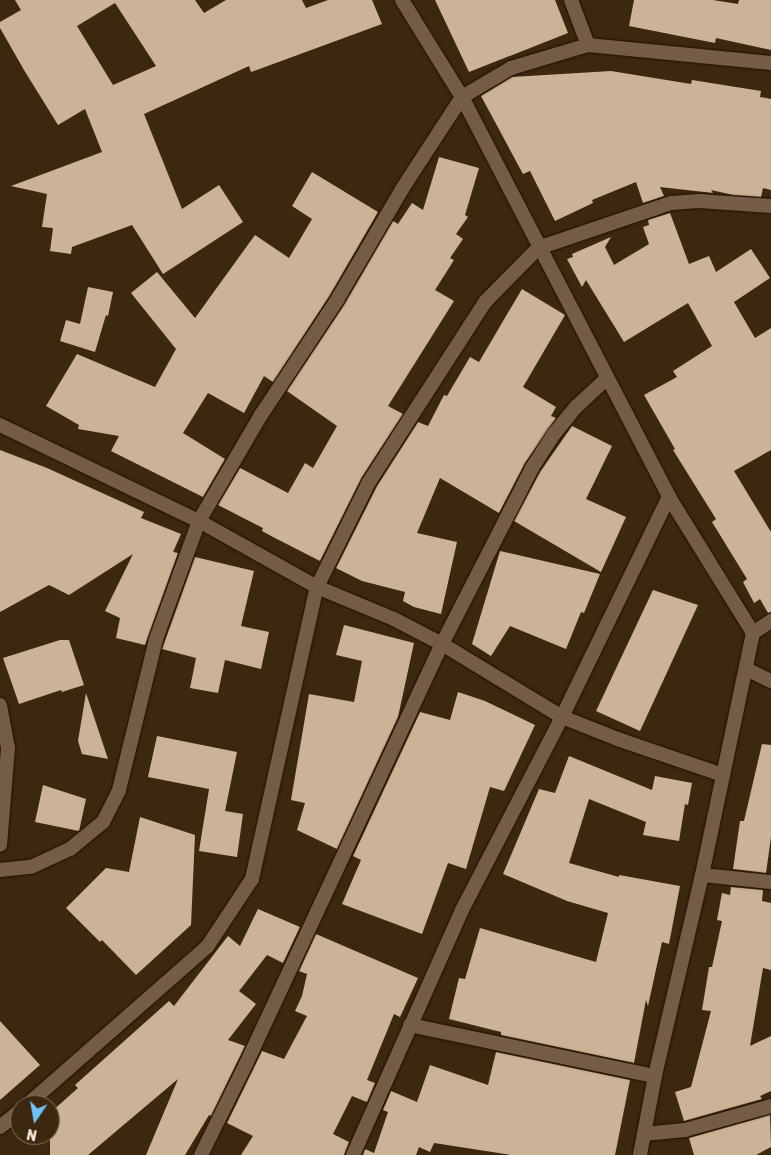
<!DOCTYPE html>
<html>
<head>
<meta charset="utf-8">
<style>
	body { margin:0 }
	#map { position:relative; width:771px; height:1155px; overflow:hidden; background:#3c280f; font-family:Rubik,sans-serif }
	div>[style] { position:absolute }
	.building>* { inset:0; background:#ccb397 }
	.roads { filter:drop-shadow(0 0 1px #221000) drop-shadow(0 0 1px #221000) }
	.minor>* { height:14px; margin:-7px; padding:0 7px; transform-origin:7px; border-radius:7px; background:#745d44 }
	span { translate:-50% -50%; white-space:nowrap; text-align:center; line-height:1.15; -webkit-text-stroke:5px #3c280f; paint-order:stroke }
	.north { position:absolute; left:10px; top:1095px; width:50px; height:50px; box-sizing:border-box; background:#3c280f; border:1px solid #867460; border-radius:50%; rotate:192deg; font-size:14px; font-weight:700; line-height:20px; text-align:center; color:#f4e7d9 }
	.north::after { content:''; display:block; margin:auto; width:18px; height:22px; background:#72c1f5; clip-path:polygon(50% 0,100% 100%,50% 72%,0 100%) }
</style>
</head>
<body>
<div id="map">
	<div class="building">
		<i style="clip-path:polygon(evenodd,15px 0,195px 0,204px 13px,226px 0,302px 0,306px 8px,328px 0,372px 0,382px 24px,251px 72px,249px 66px,144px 114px,182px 209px,219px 185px,243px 222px,163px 274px,132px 225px,72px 247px,71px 254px,50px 251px,53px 228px,42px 227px,47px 194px,11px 186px,102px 152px,85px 109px,58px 125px,24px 70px,0 28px,0 22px,21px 10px,15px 0,115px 3px,156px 66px,113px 85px,77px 26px,115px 3px)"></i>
		<i style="clip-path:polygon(435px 0,555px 0,568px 33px,469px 72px)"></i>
		<i style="clip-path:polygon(634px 0,713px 0,738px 4px,739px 0,771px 0,771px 50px,716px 38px,715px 43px,629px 26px)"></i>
		<i style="clip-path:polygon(611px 71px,691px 84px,692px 80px,761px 91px,760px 97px,771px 99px,771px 190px,763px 188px,761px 197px,733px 195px,711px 190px,713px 193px,660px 187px,664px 196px,643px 203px,636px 182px,592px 200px,593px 203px,555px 221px,530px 171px,523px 174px,481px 96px,512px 77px)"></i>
		<i style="clip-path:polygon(439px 157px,479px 168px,465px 215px,468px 217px,456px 234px,463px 239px,450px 258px,454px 260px,435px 290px,454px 301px,388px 406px,403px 414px,362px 477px,320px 561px,273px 537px,262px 531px,263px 528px,218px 505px,240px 468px,288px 493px,305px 463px,313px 468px,337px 426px,287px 391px,344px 305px,393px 221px,398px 224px,412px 203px,423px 210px)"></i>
		<i style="clip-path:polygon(312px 172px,378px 212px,330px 295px,273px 382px,264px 376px,244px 413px,208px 393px,183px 433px,225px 459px,203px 497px,111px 451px,119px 436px,78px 429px,79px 425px,46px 406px,77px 354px,155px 387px,176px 349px,131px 293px,157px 272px,195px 318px,255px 235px,289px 258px,312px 219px,292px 206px)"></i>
		<i style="clip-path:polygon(670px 213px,689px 264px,709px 256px,716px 272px,751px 249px,770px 278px,734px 302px,755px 338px,771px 328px,771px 450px,734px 471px,771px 532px,771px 612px,768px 613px,760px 599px,754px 603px,743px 582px,747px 579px,712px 522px,716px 519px,673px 450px,675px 449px,644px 395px,677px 377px,673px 371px,712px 346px,688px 303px,624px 342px,586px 280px,582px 287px,567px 259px,573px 257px,572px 254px,611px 237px,605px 247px,614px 265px,649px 244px,643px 227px,649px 225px,648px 220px)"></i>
		<i style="clip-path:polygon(88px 287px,113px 292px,108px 316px,106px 315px,95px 352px,60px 341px,66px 320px,80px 324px)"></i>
		<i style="clip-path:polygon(522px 289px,565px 315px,523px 387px,556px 407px,551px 416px,556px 418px,525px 463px,499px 513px,440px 478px,417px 533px,457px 542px,441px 614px,414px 607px,403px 601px,405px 592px,362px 581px,336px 568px,377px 486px,418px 422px,428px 426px,444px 395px,447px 396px,470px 357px,479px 362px)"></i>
		<i style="clip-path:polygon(572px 426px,612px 446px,586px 499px,626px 517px,601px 572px,514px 521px,540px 472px)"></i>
		<i style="clip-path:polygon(0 450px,47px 468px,144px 512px,141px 518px,181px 534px,173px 552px,178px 553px,145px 645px,116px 638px,120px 618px,105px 611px,133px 554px,69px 595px,49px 585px,0 612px)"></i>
		<i style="clip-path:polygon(500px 551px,600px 574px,584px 613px,581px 612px,566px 649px,510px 626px,491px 656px,472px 644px)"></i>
		<i style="clip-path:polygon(195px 557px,254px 571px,241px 626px,269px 632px,261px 669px,225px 660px,218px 693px,190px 688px,196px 658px,162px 649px)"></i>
		<i style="clip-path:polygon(653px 590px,698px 605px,640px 731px,596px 711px)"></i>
		<i style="clip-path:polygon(344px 625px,414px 643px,398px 717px,337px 849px,297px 830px,305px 803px,291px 800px,309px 694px,354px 702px,362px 661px,336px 655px)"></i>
		<i style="clip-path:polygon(60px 640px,69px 640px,84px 685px,62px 692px,61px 690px,19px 704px,3px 658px)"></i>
		<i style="clip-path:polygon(458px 692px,485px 701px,535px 725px,504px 791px,490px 787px,466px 869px,448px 863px,422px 934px,342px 904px,361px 860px,353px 856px,420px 712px,450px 720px)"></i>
		<i style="clip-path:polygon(86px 693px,108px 759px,82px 754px,78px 741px)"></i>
		<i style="clip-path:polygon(157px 736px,237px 752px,225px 811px,243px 814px,237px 857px,199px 851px,209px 789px,148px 777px)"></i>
		<i style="clip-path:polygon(762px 744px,771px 745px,771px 837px,766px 873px,733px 869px,740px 821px,744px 821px)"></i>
		<i style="clip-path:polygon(569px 756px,652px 790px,655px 776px,692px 783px,688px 805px,685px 804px,679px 841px,643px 835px,646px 822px,589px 799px,569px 863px,619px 877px,619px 875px,680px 886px,669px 944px,662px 942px,648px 1006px,646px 1000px,634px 1063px,501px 1035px,501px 1032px,449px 1019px,459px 978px,465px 979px,480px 928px,596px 962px,608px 913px,567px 901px,503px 874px,539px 789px,555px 793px)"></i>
		<i style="clip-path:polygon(43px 785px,86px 799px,79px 831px,35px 822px)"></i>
		<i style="clip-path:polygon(140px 817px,195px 835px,191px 925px,136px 975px,102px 940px,100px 942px,66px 908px,106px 868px,129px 872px)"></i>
		<i style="clip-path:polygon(731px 887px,763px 890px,762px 901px,771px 903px,771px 970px,763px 968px,750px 1046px,771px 1036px,771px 1091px,760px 1096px,762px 1099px,684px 1121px,675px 1092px,691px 1087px,711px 1011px,702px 1010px,709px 967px,712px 967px,722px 921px,717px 920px,722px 893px,730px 895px)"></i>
		<i style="clip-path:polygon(258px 909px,300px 927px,283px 963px,267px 955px,239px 991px,256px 1004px,228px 1040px,245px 1046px,211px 1116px,209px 1115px,185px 1155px,146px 1155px,178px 1079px,88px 1155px,50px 1155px,50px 1113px,78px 1088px,75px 1085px,169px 1001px,174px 1006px,228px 936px,240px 946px)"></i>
		<i style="clip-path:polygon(316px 934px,418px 978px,400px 1017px,394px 1014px,367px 1080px,375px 1083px,367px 1102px,352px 1096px,333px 1134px,349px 1142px,344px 1155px,241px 1155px,253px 1136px,227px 1123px,262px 1051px,284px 1059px,307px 1016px,295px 1011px,302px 996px,307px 974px,299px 971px)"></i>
		<i style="clip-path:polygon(0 1021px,40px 1065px,0 1100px)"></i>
		<i style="clip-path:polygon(496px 1052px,630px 1080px,615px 1155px,511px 1155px,434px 1143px,430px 1152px,419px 1147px,416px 1155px,363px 1155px,365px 1149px,374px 1153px,388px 1112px,383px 1110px,391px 1091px,417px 1102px,430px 1065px,488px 1085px)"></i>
		<i style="clip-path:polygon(770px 1115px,771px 1147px,756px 1155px,694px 1155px,689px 1138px)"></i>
	</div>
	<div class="roads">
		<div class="minor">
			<i style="left:402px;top:0;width:114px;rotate:58.3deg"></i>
			<i style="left:462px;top:97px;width:450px;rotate:62.6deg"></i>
			<i style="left:669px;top:497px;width:160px;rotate:58.3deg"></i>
			<i style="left:753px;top:633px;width:247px;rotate:101.9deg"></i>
			<i style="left:702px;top:875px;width:206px;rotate:103.2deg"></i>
			<i style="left:655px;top:1076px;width:80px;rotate:100.8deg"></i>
			<i style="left:571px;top:0;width:48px;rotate:69.3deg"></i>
			<i style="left:0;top:425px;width:221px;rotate:25.8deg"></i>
			<i style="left:199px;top:521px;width:135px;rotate:29.2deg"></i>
			<i style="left:317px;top:587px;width:117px;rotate:-63.7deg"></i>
			<i style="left:369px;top:482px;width:214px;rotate:-57.2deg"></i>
			<i style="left:485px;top:302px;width:76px;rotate:-45.5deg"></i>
			<i style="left:538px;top:248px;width:140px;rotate:-18.7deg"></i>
			<i style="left:671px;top:203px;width:28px;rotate:-4deg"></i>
			<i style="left:699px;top:201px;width:72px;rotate:4deg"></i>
			<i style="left:753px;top:633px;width:22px;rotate:-34deg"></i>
			<i style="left:746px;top:669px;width:28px;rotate:26deg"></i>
			<i style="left:0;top:705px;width:44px;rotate:79.5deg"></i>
			<i style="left:8px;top:748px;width:97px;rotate:94.7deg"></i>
			<i style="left:0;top:870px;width:31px;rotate:-6deg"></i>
			<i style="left:31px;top:867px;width:43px;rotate:-24.8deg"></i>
			<i style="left:70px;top:849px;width:43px;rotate:-39.3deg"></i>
			<i style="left:103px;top:822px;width:36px;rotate:-63deg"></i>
			<i style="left:119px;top:790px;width:155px;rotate:-76.2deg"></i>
			<i style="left:156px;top:639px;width:126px;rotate:-70deg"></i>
			<i style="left:199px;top:521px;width:123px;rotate:-59.7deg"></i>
			<i style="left:261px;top:415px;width:138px;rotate:-56.5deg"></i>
			<i style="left:337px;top:300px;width:129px;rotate:-59.6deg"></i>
			<i style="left:402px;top:189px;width:110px;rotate:-56.9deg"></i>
			<i style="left:462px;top:97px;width:57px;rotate:-30.6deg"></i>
			<i style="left:511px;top:68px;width:80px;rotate:-16.6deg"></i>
			<i style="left:588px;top:45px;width:184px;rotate:5.6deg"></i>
			<i style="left:702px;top:875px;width:69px;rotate:5.8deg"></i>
			<i style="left:410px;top:1025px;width:250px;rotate:11.8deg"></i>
			<i style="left:27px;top:1105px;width:240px;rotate:-41.3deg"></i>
			<i style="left:207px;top:947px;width:82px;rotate:-56.5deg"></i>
			<i style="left:252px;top:879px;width:299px;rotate:-77.5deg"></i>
			<i style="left:317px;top:587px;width:83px;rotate:22.6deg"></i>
			<i style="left:394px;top:619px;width:54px;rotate:27.5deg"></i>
			<i style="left:442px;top:644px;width:140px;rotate:31.3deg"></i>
			<i style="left:562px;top:717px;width:62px;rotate:21.6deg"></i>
			<i style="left:620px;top:740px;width:109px;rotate:18.8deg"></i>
			<i style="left:0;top:1127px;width:26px;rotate:-39deg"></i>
			<i style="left:644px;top:1134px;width:41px;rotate:-5.6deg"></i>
			<i style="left:685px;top:1130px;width:89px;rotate:-15.6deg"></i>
			<i style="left:201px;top:1155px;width:102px;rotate:-63.7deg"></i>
			<i style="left:246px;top:1064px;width:463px;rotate:-65deg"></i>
			<i style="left:442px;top:644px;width:198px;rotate:-62.9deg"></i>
			<i style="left:532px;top:468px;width:40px;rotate:-57.1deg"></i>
			<i style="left:554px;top:434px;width:36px;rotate:-51deg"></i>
			<i style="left:577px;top:406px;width:41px;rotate:-43deg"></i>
			<i style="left:353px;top:1155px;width:268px;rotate:-66deg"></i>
			<i style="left:462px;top:910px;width:217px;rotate:-62.6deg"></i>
			<i style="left:562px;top:717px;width:245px;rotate:-64.1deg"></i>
		</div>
	</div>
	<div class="north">N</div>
</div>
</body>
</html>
